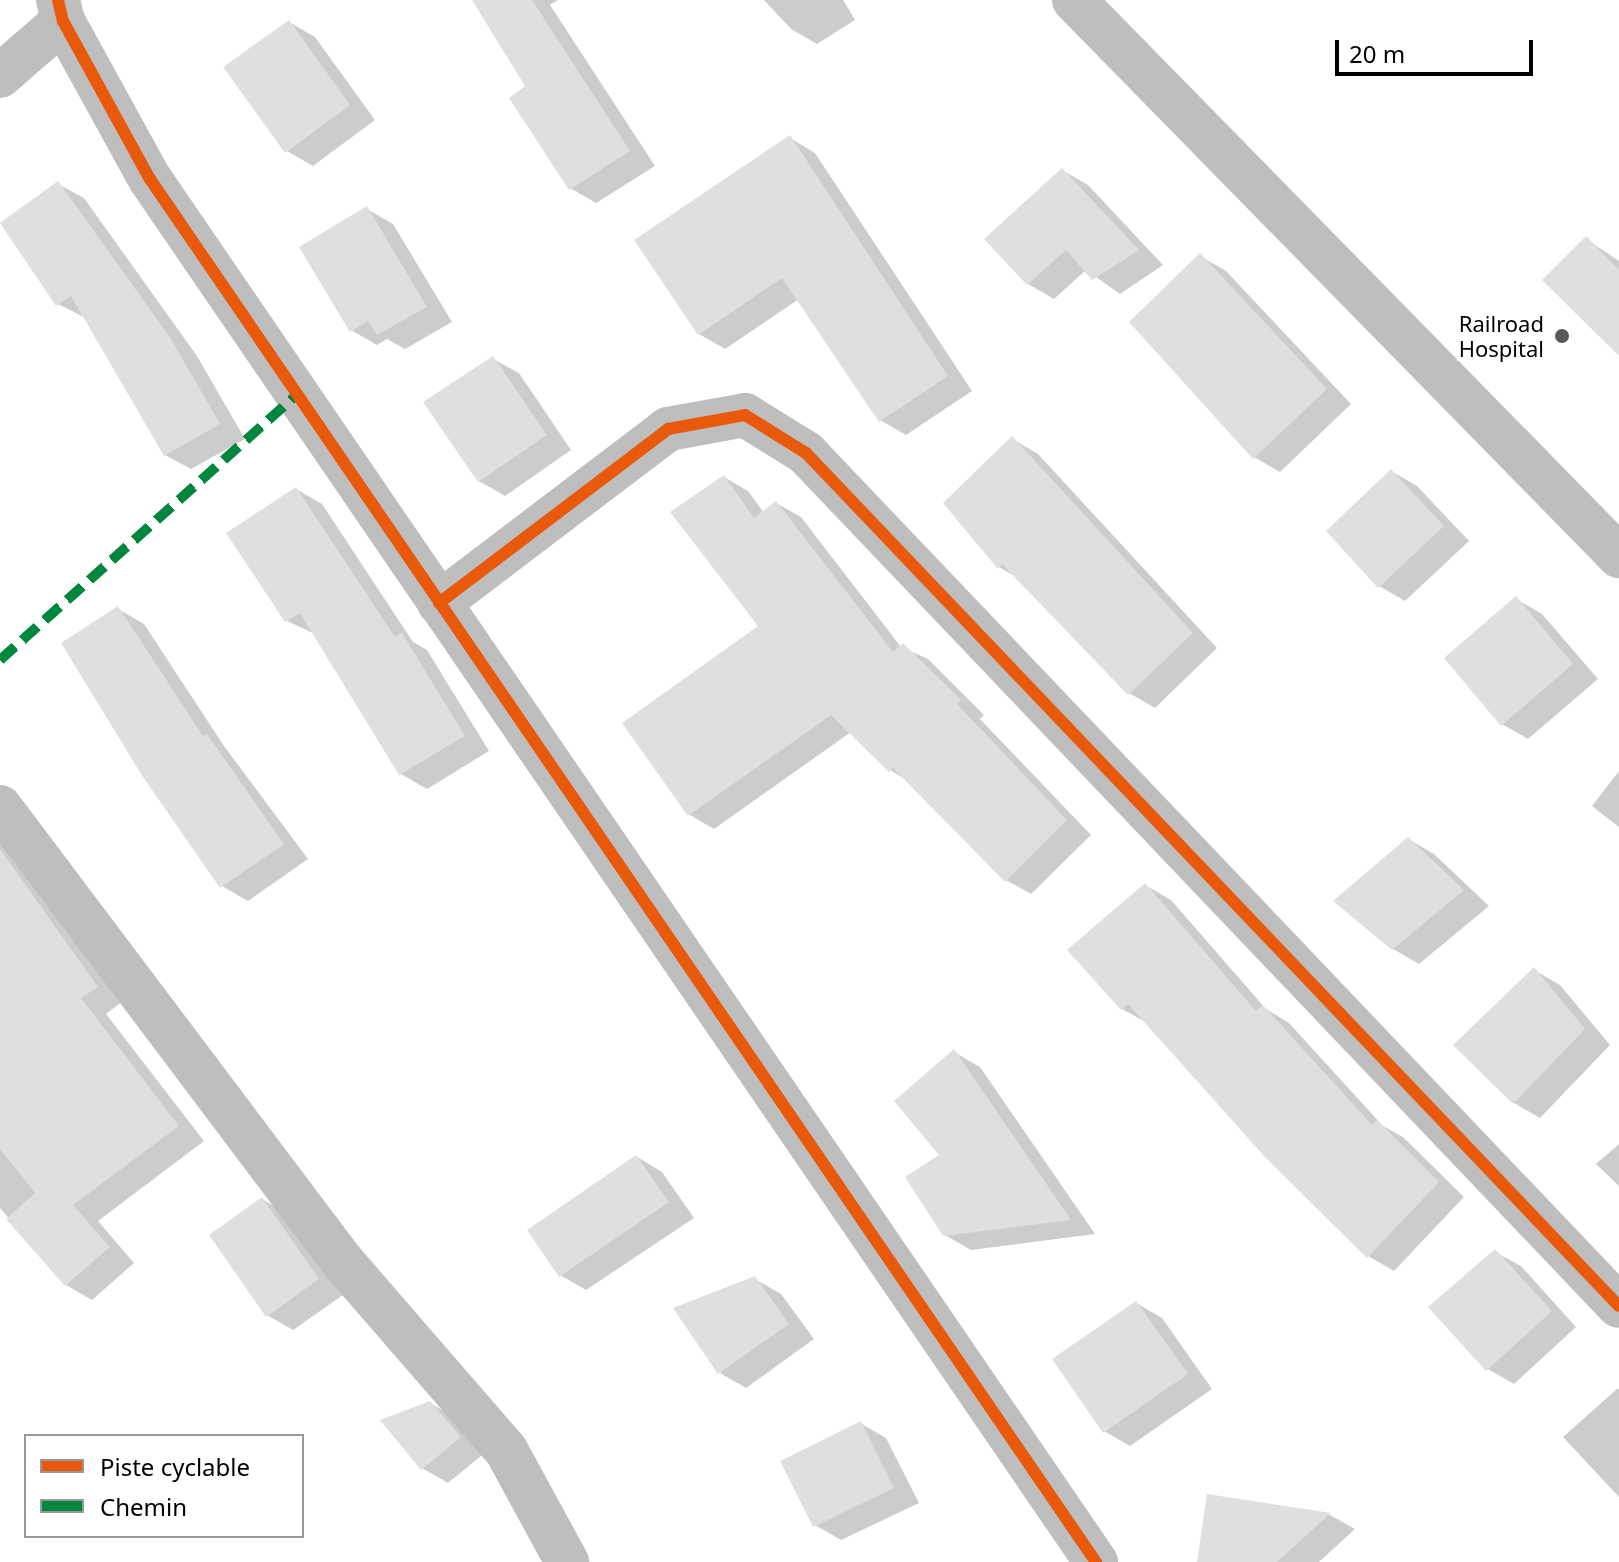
<!DOCTYPE html>
<html>
<head>
<meta charset="utf-8">
<style>
	body { margin:0 }
	#map { position:relative; width:1619px; height:1562px; overflow:hidden; background:#fff; font-family:"Noto Sans",sans-serif }
	div>[style] { position:absolute }
	.shadow>* { inset:0; background:#0003 }
	.building>* { inset:0; background:#dfdfdf }
	.street>* { height:44px; margin:-22px; padding:0 22px; transform-origin:22px; border-radius:22px; background:#bebebe }
	.quiet>* { height:10px; margin-top:-5px; transform-origin:0; background:repeating-linear-gradient(90deg,#00873e 0 20px,transparent 0 30px) }
	.cycleway>* { height:12px; margin:-6px; padding:0 6px; transform-origin:6px; border-radius:6px; background:#e8590c }
	.dots>* { width:22px; height:22px; translate:-50% -50%; box-sizing:border-box; border:4px solid #fff; border-radius:50% }
	span { translate:-50% -50%; white-space:nowrap; text-align:center; line-height:1.15; -webkit-text-stroke:8px #fff; paint-order:stroke }
	.poi-label { font-size:22px; color:#000 }
	.right { translate:-100% -50%; text-align:right }
	.legend { position:absolute; left:24px; top:1434px; width:280px; height:104px; box-sizing:border-box; background:#fff; border:2px solid #999; margin:0; padding:10px 14px; list-style:none; font-size:24px; color:#000 }
	.legend li { display:flex; align-items:center; gap:16px; height:40px }
	.legend b { width:40px; border:2px solid #999 }
	.scale { position:absolute; left:1335px; top:40px; width:198px; height:36px; box-sizing:border-box; border:4px solid #000; border-top:0; padding-left:10px; font-size:24px; line-height:28px; white-space:nowrap; color:#000; -webkit-text-stroke:6px #fff; paint-order:stroke }
</style>
</head>
<body>
<div id="map">
	<div class="shadow">
		<i style="clip-path:polygon(474px 0,558px 0,550px 5px,655px 166px,596px 203px,570px 188px,528px 87px)"></i>
		<i style="clip-path:polygon(764px 0,843px 0,855px 20px,817px 44px,791px 29px)"></i>
		<i style="clip-path:polygon(289px 22px,315px 37px,375px 120px,313px 166px,287px 151px)"></i>
		<i style="clip-path:polygon(790px 138px,815px 153px,972px 391px,906px 435px,880px 420px,799px 299px,725px 349px,699px 334px)"></i>
		<i style="clip-path:polygon(1062px 170px,1088px 185px,1163px 265px,1120px 294px,1086px 270px,1054px 299px,1028px 284px,986px 239px)"></i>
		<i style="clip-path:polygon(58px 184px,84px 198px,197px 356px,245px 439px,191px 469px,165px 455px,86px 318px,58px 304px)"></i>
		<i style="clip-path:polygon(367px 209px,393px 224px,452px 322px,405px 349px,387px 339px,377px 345px,351px 330px)"></i>
		<i style="clip-path:polygon(1586px 239px,1619px 261px,1619px 349px)"></i>
		<i style="clip-path:polygon(1200px 256px,1226px 271px,1351px 404px,1280px 472px,1254px 457px)"></i>
		<i style="clip-path:polygon(493px 359px,519px 373px,571px 450px,505px 496px,479px 481px)"></i>
		<i style="clip-path:polygon(1012px 439px,1038px 454px,1217px 648px,1155px 708px,1129px 693px,1018px 578px,999px 567px)"></i>
		<i style="clip-path:polygon(1391px 471px,1417px 486px,1469px 541px,1405px 601px,1379px 586px)"></i>
		<i style="clip-path:polygon(724px 477px,748px 491px,764px 513px,776px 503px,801px 517px,901px 647px,928px 659px,984px 715px,980px 719px,1091px 835px,1031px 894px,1006px 880px,910px 782px,890px 770px,851px 732px,714px 829px,690px 815px,761px 627px)"></i>
		<i style="clip-path:polygon(296px 489px,322px 504px,413px 642px,427px 650px,489px 751px,427px 789px,401px 774px,315px 634px,287px 621px)"></i>
		<i style="clip-path:polygon(1516px 599px,1542px 614px,1598px 679px,1528px 739px,1502px 724px)"></i>
		<i style="clip-path:polygon(118px 609px,144px 624px,224px 746px,308px 859px,248px 901px,222px 886px)"></i>
		<i style="clip-path:polygon(1619px 771px,1619px 827px,1592px 806px)"></i>
		<i style="clip-path:polygon(0 828px,122px 1002px,106px 1014px,204px 1141px,98px 1221px,134px 1263px,92px 1300px,66px 1285px,0 1208px)"></i>
		<i style="clip-path:polygon(1408px 839px,1434px 854px,1489px 906px,1419px 964px,1393px 949px)"></i>
		<i style="clip-path:polygon(1145px 885px,1171px 900px,1266px 1009px,1289px 1023px,1383px 1126px,1403px 1137px,1464px 1197px,1394px 1271px,1368px 1256px,1149px 1024px,1122px 1009px)"></i>
		<i style="clip-path:polygon(1534px 970px,1560px 985px,1610px 1045px,1540px 1118px,1514px 1103px,1456px 1045px)"></i>
		<i style="clip-path:polygon(954px 1052px,980px 1067px,1095px 1234px,971px 1250px,945px 1235px,942px 1156px)"></i>
		<i style="clip-path:polygon(1619px 1144px,1619px 1186px,1596px 1164px)"></i>
		<i style="clip-path:polygon(637px 1157px,662px 1172px,694px 1218px,586px 1290px,560px 1275px)"></i>
		<i style="clip-path:polygon(262px 1199px,288px 1214px,343px 1295px,293px 1330px,267px 1315px)"></i>
		<i style="clip-path:polygon(1495px 1252px,1521px 1266px,1576px 1327px,1514px 1384px,1488px 1369px)"></i>
		<i style="clip-path:polygon(755px 1279px,781px 1294px,814px 1339px,746px 1388px,720px 1373px)"></i>
		<i style="clip-path:polygon(1136px 1303px,1162px 1318px,1212px 1389px,1130px 1446px,1104px 1431px)"></i>
		<i style="clip-path:polygon(1617px 1389px,1619px 1389px,1619px 1497px,1563px 1437px)"></i>
		<i style="clip-path:polygon(430px 1403px,456px 1418px,486px 1452px,448px 1483px,422px 1468px)"></i>
		<i style="clip-path:polygon(860px 1423px,886px 1438px,919px 1503px,841px 1540px,815px 1525px)"></i>
		<i style="clip-path:polygon(1208px 1496px,1330px 1515px,1355px 1529px,1319px 1562px,1199px 1562px)"></i>
	</div>
	<div class="building">
		<i style="clip-path:polygon(472px 0,532px 0,630px 151px,569px 190px,509px 98px,525px 86px)"></i>
		<i style="clip-path:polygon(289px 20px,350px 105px,285px 153px,223px 67px)"></i>
		<i style="clip-path:polygon(790px 135px,948px 376px,879px 422px,782px 278px,698px 335px,634px 240px)"></i>
		<i style="clip-path:polygon(1062px 168px,1139px 250px,1092px 280px,1066px 250px,1027px 285px,984px 239px)"></i>
		<i style="clip-path:polygon(58px 181px,171px 339px,220px 424px,164px 456px,71px 296px,56px 306px,0 223px)"></i>
		<i style="clip-path:polygon(367px 206px,427px 307px,377px 335px,368px 321px,350px 332px,299px 247px)"></i>
		<i style="clip-path:polygon(1586px 236px,1619px 270px,1619px 356px,1542px 280px)"></i>
		<i style="clip-path:polygon(1200px 253px,1327px 389px,1253px 459px,1129px 322px)"></i>
		<i style="clip-path:polygon(493px 356px,547px 435px,478px 482px,423px 402px)"></i>
		<i style="clip-path:polygon(1012px 436px,1193px 633px,1128px 695px,1002px 564px,998px 569px,943px 503px)"></i>
		<i style="clip-path:polygon(1391px 469px,1444px 526px,1378px 588px,1326px 531px)"></i>
		<i style="clip-path:polygon(724px 475px,754px 518px,776px 501px,893px 652px,903px 643px,961px 700px,957px 704px,1067px 820px,1005px 882px,893px 768px,889px 772px,831px 715px,688px 816px,622px 723px,758px 626px,670px 512px)"></i>
		<i style="clip-path:polygon(296px 487px,395px 637px,402px 633px,465px 736px,399px 775px,300px 613px,285px 622px,226px 533px)"></i>
		<i style="clip-path:polygon(1516px 596px,1573px 664px,1501px 726px,1444px 658px)"></i>
		<i style="clip-path:polygon(118px 606px,203px 736px,207px 734px,284px 844px,220px 888px,143px 777px,61px 643px)"></i>
		<i style="clip-path:polygon(1408px 837px,1464px 890px,1392px 950px,1333px 901px)"></i>
		<i style="clip-path:polygon(0 849px,98px 987px,81px 998px,179px 1126px,73px 1205px,110px 1247px,65px 1286px,6px 1219px,35px 1193px,0 1149px)"></i>
		<i style="clip-path:polygon(1145px 883px,1256px 1011px,1263px 1005px,1372px 1125px,1377px 1120px,1439px 1182px,1367px 1258px,1265px 1157px,1128px 1004px,1121px 1010px,1067px 950px)"></i>
		<i style="clip-path:polygon(1534px 967px,1585px 1029px,1513px 1104px,1453px 1045px)"></i>
		<i style="clip-path:polygon(954px 1049px,1071px 1220px,943px 1236px,905px 1177px,939px 1155px,894px 1101px)"></i>
		<i style="clip-path:polygon(636px 1155px,669px 1202px,559px 1277px,527px 1230px)"></i>
		<i style="clip-path:polygon(262px 1197px,319px 1279px,266px 1317px,209px 1235px)"></i>
		<i style="clip-path:polygon(1495px 1249px,1552px 1311px,1486px 1371px,1428px 1307px)"></i>
		<i style="clip-path:polygon(755px 1276px,789px 1324px,718px 1374px,673px 1308px)"></i>
		<i style="clip-path:polygon(1136px 1301px,1188px 1374px,1103px 1433px,1052px 1359px)"></i>
		<i style="clip-path:polygon(430px 1401px,461px 1437px,421px 1470px,380px 1420px)"></i>
		<i style="clip-path:polygon(861px 1421px,894px 1488px,813px 1527px,780px 1461px)"></i>
		<i style="clip-path:polygon(1207px 1494px,1331px 1513px,1277px 1562px,1197px 1562px)"></i>
	</div>
	<div class="street">
		<i style="left:58px;top:0;width:22px;rotate:77deg"></i>
		<i style="left:63px;top:21px;width:180px;rotate:61.2deg"></i>
		<i style="left:150px;top:179px;width:1676px;rotate:55.63deg"></i>
		<i style="left:1074px;top:0;width:779px;rotate:45.57deg"></i>
		<i style="left:0;top:76px;width:84px;rotate:-41.1deg"></i>
		<i style="left:439px;top:603px;width:288px;rotate:-37.2deg"></i>
		<i style="left:668px;top:429px;width:78px;rotate:-10.3deg"></i>
		<i style="left:745px;top:415px;width:72px;rotate:31.9deg"></i>
		<i style="left:806px;top:453px;width:1178px;rotate:46.38deg"></i>
		<i style="left:0;top:807px;width:568px;rotate:53.01deg"></i>
		<i style="left:342px;top:1261px;width:250px;rotate:49.1deg"></i>
		<i style="left:506px;top:1450px;width:128px;rotate:61.4deg"></i>
	</div>
	<div class="quiet">
		<i style="left:0;top:660px;width:397px;rotate:-41.8deg"></i>
	</div>
	<div class="cycleway">
		<i style="left:58px;top:0;width:22px;rotate:77deg"></i>
		<i style="left:63px;top:21px;width:180px;rotate:61.2deg"></i>
		<i style="left:150px;top:179px;width:1676px;rotate:55.63deg"></i>
		<i style="left:439px;top:603px;width:288px;rotate:-37.2deg"></i>
		<i style="left:668px;top:429px;width:78px;rotate:-10.3deg"></i>
		<i style="left:745px;top:415px;width:72px;rotate:31.9deg"></i>
		<i style="left:806px;top:453px;width:1178px;rotate:46.38deg"></i>
	</div>
	<div class="dots">
		<i style="left:1562px;top:336px;background:#595959"></i>
	</div>
	<div class="poi-label">
		<span class="right" style="left:1544px;top:336px">Railroad<br>Hospital</span>
	</div>
	<ul class="legend">
	<li><b style="height:10px;background:#e8590c"></b>Piste cyclable</li>
	<li><b style="height:10px;background:#00873e"></b>Chemin</li>
	</ul>
	<div class="scale">20 m</div>
</div>
</body>
</html>
